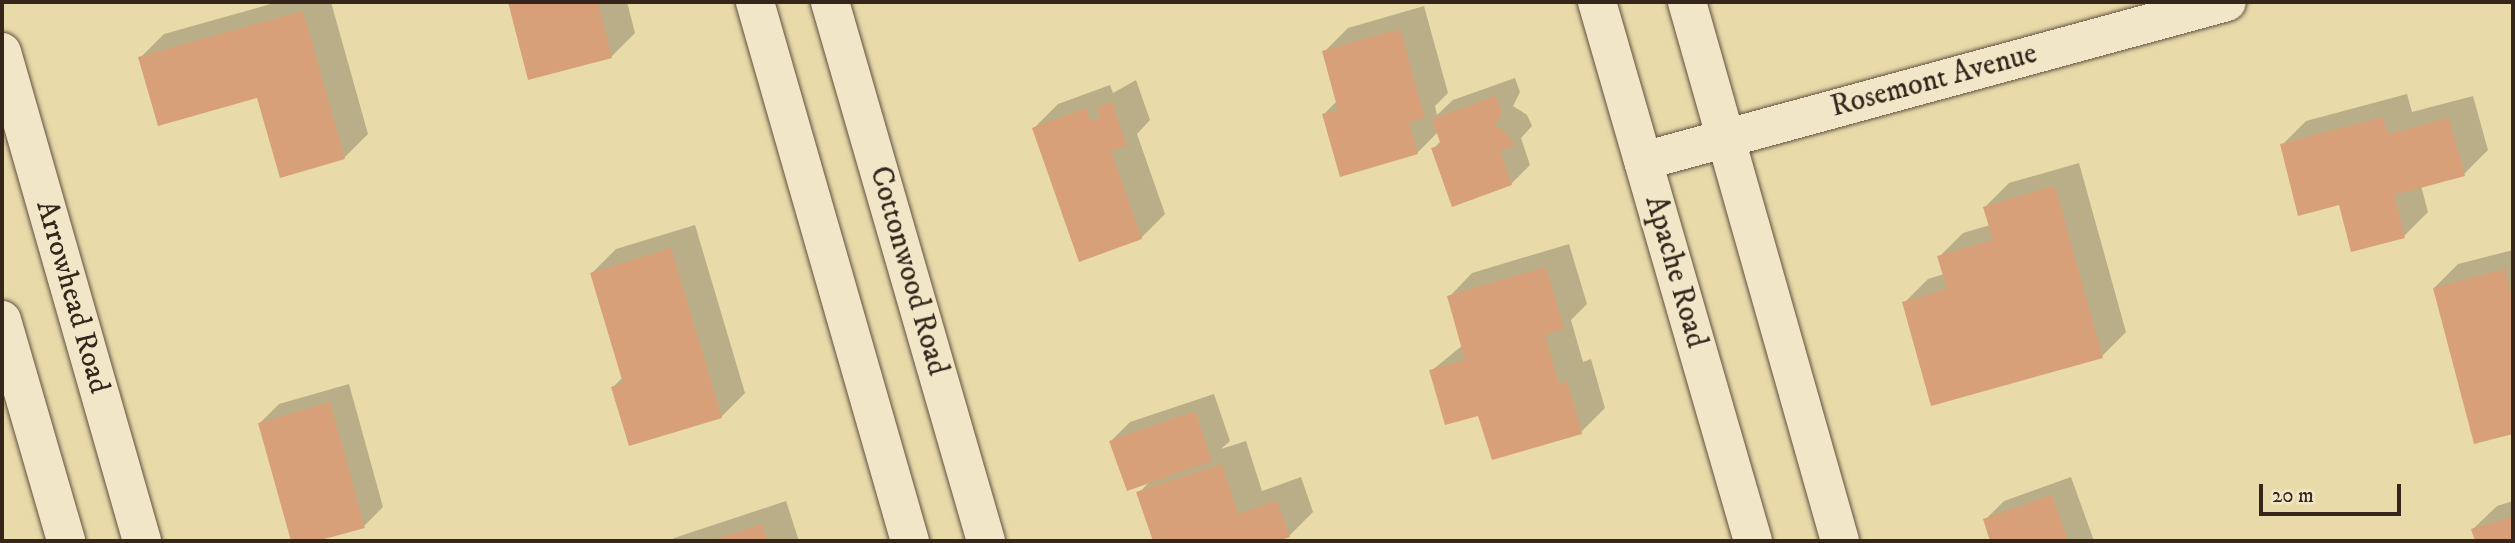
<!DOCTYPE html>
<html>
<head>
<meta charset="utf-8">
<style>
	body { margin:0 }
	#map { position:relative; width:2515px; height:543px; overflow:hidden; background:#e9daaa; font-family:"IM FELL DW Pica",serif }
	div>[style] { position:absolute }
	.shadow>* { inset:0; background:#0003 }
	.building>* { inset:0; background:#d8a078 }
	.roads { filter:drop-shadow(0 0 2px #63523f) drop-shadow(0 0 2px #63523f) }
	.minor>* { height:38px; margin:-19px; padding:0 19px; transform-origin:19px; border-radius:19px; background:#f1e7c8 }
	span { translate:-50% -50%; white-space:nowrap; text-align:center; line-height:1.15; -webkit-text-stroke:6px #f1e7c8; paint-order:stroke }
	.street-label { font-size:30px; color:#36251b }
	.frame { position:absolute; inset:0; border:4px solid #36251b; pointer-events:none }
	.scale { position:absolute; left:2259px; top:484px; width:142px; height:32px; box-sizing:border-box; border:4px solid #36251b; border-top:0; padding-left:9px; font-size:21px; line-height:24px; white-space:nowrap; color:#36251b; -webkit-text-stroke:5px #f1e7c8; paint-order:stroke }
</style>
</head>
<body>
<div id="map">
	<div class="shadow">
		<i style="clip-path:polygon(278px 2px,331px 2px,368px 134px,344px 158px,258px 96px,140px 58px,164px 34px)"></i>
		<i style="clip-path:polygon(509px 2px,627px 2px,635px 33px,611px 57px,529px 78px)"></i>
		<i style="clip-path:polygon(1424px 6px,1448px 93px,1435px 106px,1437px 115px,1453px 100px,1515px 78px,1520px 92px,1513px 106px,1527px 115px,1532px 126px,1521px 138px,1530px 165px,1511px 184px,1433px 149px,1441px 141px,1438px 132px,1417px 153px,1324px 114px,1337px 101px,1324px 52px,1348px 28px)"></i>
		<i style="clip-path:polygon(1136px 80px,1150px 120px,1137px 134px,1165px 214px,1141px 238px,1034px 128px,1058px 104px,1110px 85px,1113px 93px)"></i>
		<i style="clip-path:polygon(2407px 94px,2412px 112px,2473px 96px,2488px 150px,2464px 174px,2421px 186px,2428px 212px,2404px 236px,2340px 203px,2282px 145px,2306px 121px)"></i>
		<i style="clip-path:polygon(2079px 163px,2126px 332px,2102px 356px,1904px 303px,1928px 279px,1944px 274px,1939px 257px,1963px 233px,1990px 225px,1985px 207px,2009px 183px)"></i>
		<i style="clip-path:polygon(695px 225px,745px 393px,721px 417px,613px 387px,623px 377px,592px 273px,616px 249px)"></i>
		<i style="clip-path:polygon(1569px 244px,1587px 304px,1571px 320px,1583px 362px,1591px 359px,1605px 408px,1581px 432px,1480px 413px,1431px 371px,1463px 345px,1449px 297px,1472px 273px)"></i>
		<i style="clip-path:polygon(2513px 250px,2513px 433px,2475px 442px,2434px 288px,2458px 264px)"></i>
		<i style="clip-path:polygon(349px 384px,383px 507px,364px 526px,311px 541px,293px 541px,260px 423px,279px 404px)"></i>
		<i style="clip-path:polygon(1214px 394px,1230px 441px,1221px 449px,1246px 441px,1262px 491px,1301px 477px,1313px 512px,1289px 536px,1272px 541px,1155px 541px,1139px 493px,1150px 481px,1111px 441px,1130px 422px)"></i>
		<i style="clip-path:polygon(2071px 477px,2094px 541px,1992px 541px,1985px 520px,2004px 501px)"></i>
		<i style="clip-path:polygon(786px 501px,799px 541px,670px 541px,674px 538px)"></i>
		<i style="clip-path:polygon(2513px 501px,2513px 541px,2477px 541px,2473px 529px,2497px 506px)"></i>
	</div>
	<div class="building">
		<i style="clip-path:polygon(508px 2px,598px 2px,612px 58px,528px 80px)"></i>
		<i style="clip-path:polygon(303px 11px,345px 159px,280px 178px,257px 98px,158px 126px,138px 57px)"></i>
		<i style="clip-path:polygon(1400px 29px,1425px 118px,1409px 122px,1418px 154px,1340px 177px,1322px 114px,1338px 110px,1322px 51px)"></i>
		<i style="clip-path:polygon(1496px 96px,1502px 112px,1495px 126px,1508px 134px,1514px 146px,1500px 151px,1512px 185px,1452px 207px,1431px 148px,1441px 145px,1432px 119px)"></i>
		<i style="clip-path:polygon(1112px 102px,1127px 146px,1111px 151px,1142px 239px,1079px 262px,1032px 128px,1086px 108px,1091px 121px,1100px 118px,1097px 107px)"></i>
		<i style="clip-path:polygon(2383px 117px,2388px 134px,2449px 118px,2465px 176px,2394px 195px,2405px 238px,2351px 252px,2339px 205px,2298px 216px,2280px 144px)"></i>
		<i style="clip-path:polygon(2055px 186px,2103px 358px,1931px 406px,1902px 302px,1947px 289px,1937px 256px,1993px 240px,1983px 207px)"></i>
		<i style="clip-path:polygon(671px 248px,722px 418px,629px 446px,611px 387px,623px 383px,590px 273px)"></i>
		<i style="clip-path:polygon(1546px 267px,1564px 329px,1545px 335px,1559px 384px,1567px 381px,1582px 434px,1492px 460px,1478px 416px,1445px 425px,1429px 370px,1465px 360px,1447px 296px)"></i>
		<i style="clip-path:polygon(2505px 269px,2513px 301px,2513px 434px,2474px 444px,2433px 288px)"></i>
		<i style="clip-path:polygon(330px 402px,365px 528px,317px 541px,291px 541px,258px 423px)"></i>
		<i style="clip-path:polygon(1195px 411px,1212px 461px,1127px 491px,1109px 441px)"></i>
		<i style="clip-path:polygon(1222px 464px,1238px 514px,1277px 500px,1290px 537px,1278px 541px,1153px 541px,1136px 492px)"></i>
		<i style="clip-path:polygon(2052px 495px,2068px 541px,1990px 541px,1983px 519px)"></i>
		<i style="clip-path:polygon(2513px 517px,2513px 541px,2475px 541px,2471px 529px)"></i>
		<i style="clip-path:polygon(762px 524px,768px 541px,711px 541px)"></i>
	</div>
	<div class="roads">
		<div class="minor">
			<i style="left:755px;top:2px;width:561px;rotate:73.96deg"></i>
			<i style="left:830px;top:2px;width:561px;rotate:73.86deg"></i>
			<i style="left:1597px;top:2px;width:561px;rotate:73.86deg"></i>
			<i style="left:1687px;top:2px;width:560px;rotate:74.15deg"></i>
			<i style="left:2px;top:52px;width:509px;rotate:74.02deg"></i>
			<i style="left:1643px;top:161px;width:605px;rotate:-15.23deg"></i>
			<i style="left:2px;top:320px;width:230px;rotate:73.8deg"></i>
		</div>
	</div>
	<div class="street-label">
		<span style="left:1934px;top:81px;rotate:-15deg">Rosemont Avenue</span>
		<span style="left:908px;top:271px;rotate:74deg">Cottonwood Road</span>
		<span style="left:1675px;top:272px;rotate:74deg">Apache Road</span>
		<span style="left:72px;top:297px;rotate:74deg">Arrowhead Road</span>
	</div>
	<div class="frame"></div>
	<div class="scale">20 m</div>
</div>
</body>
</html>
